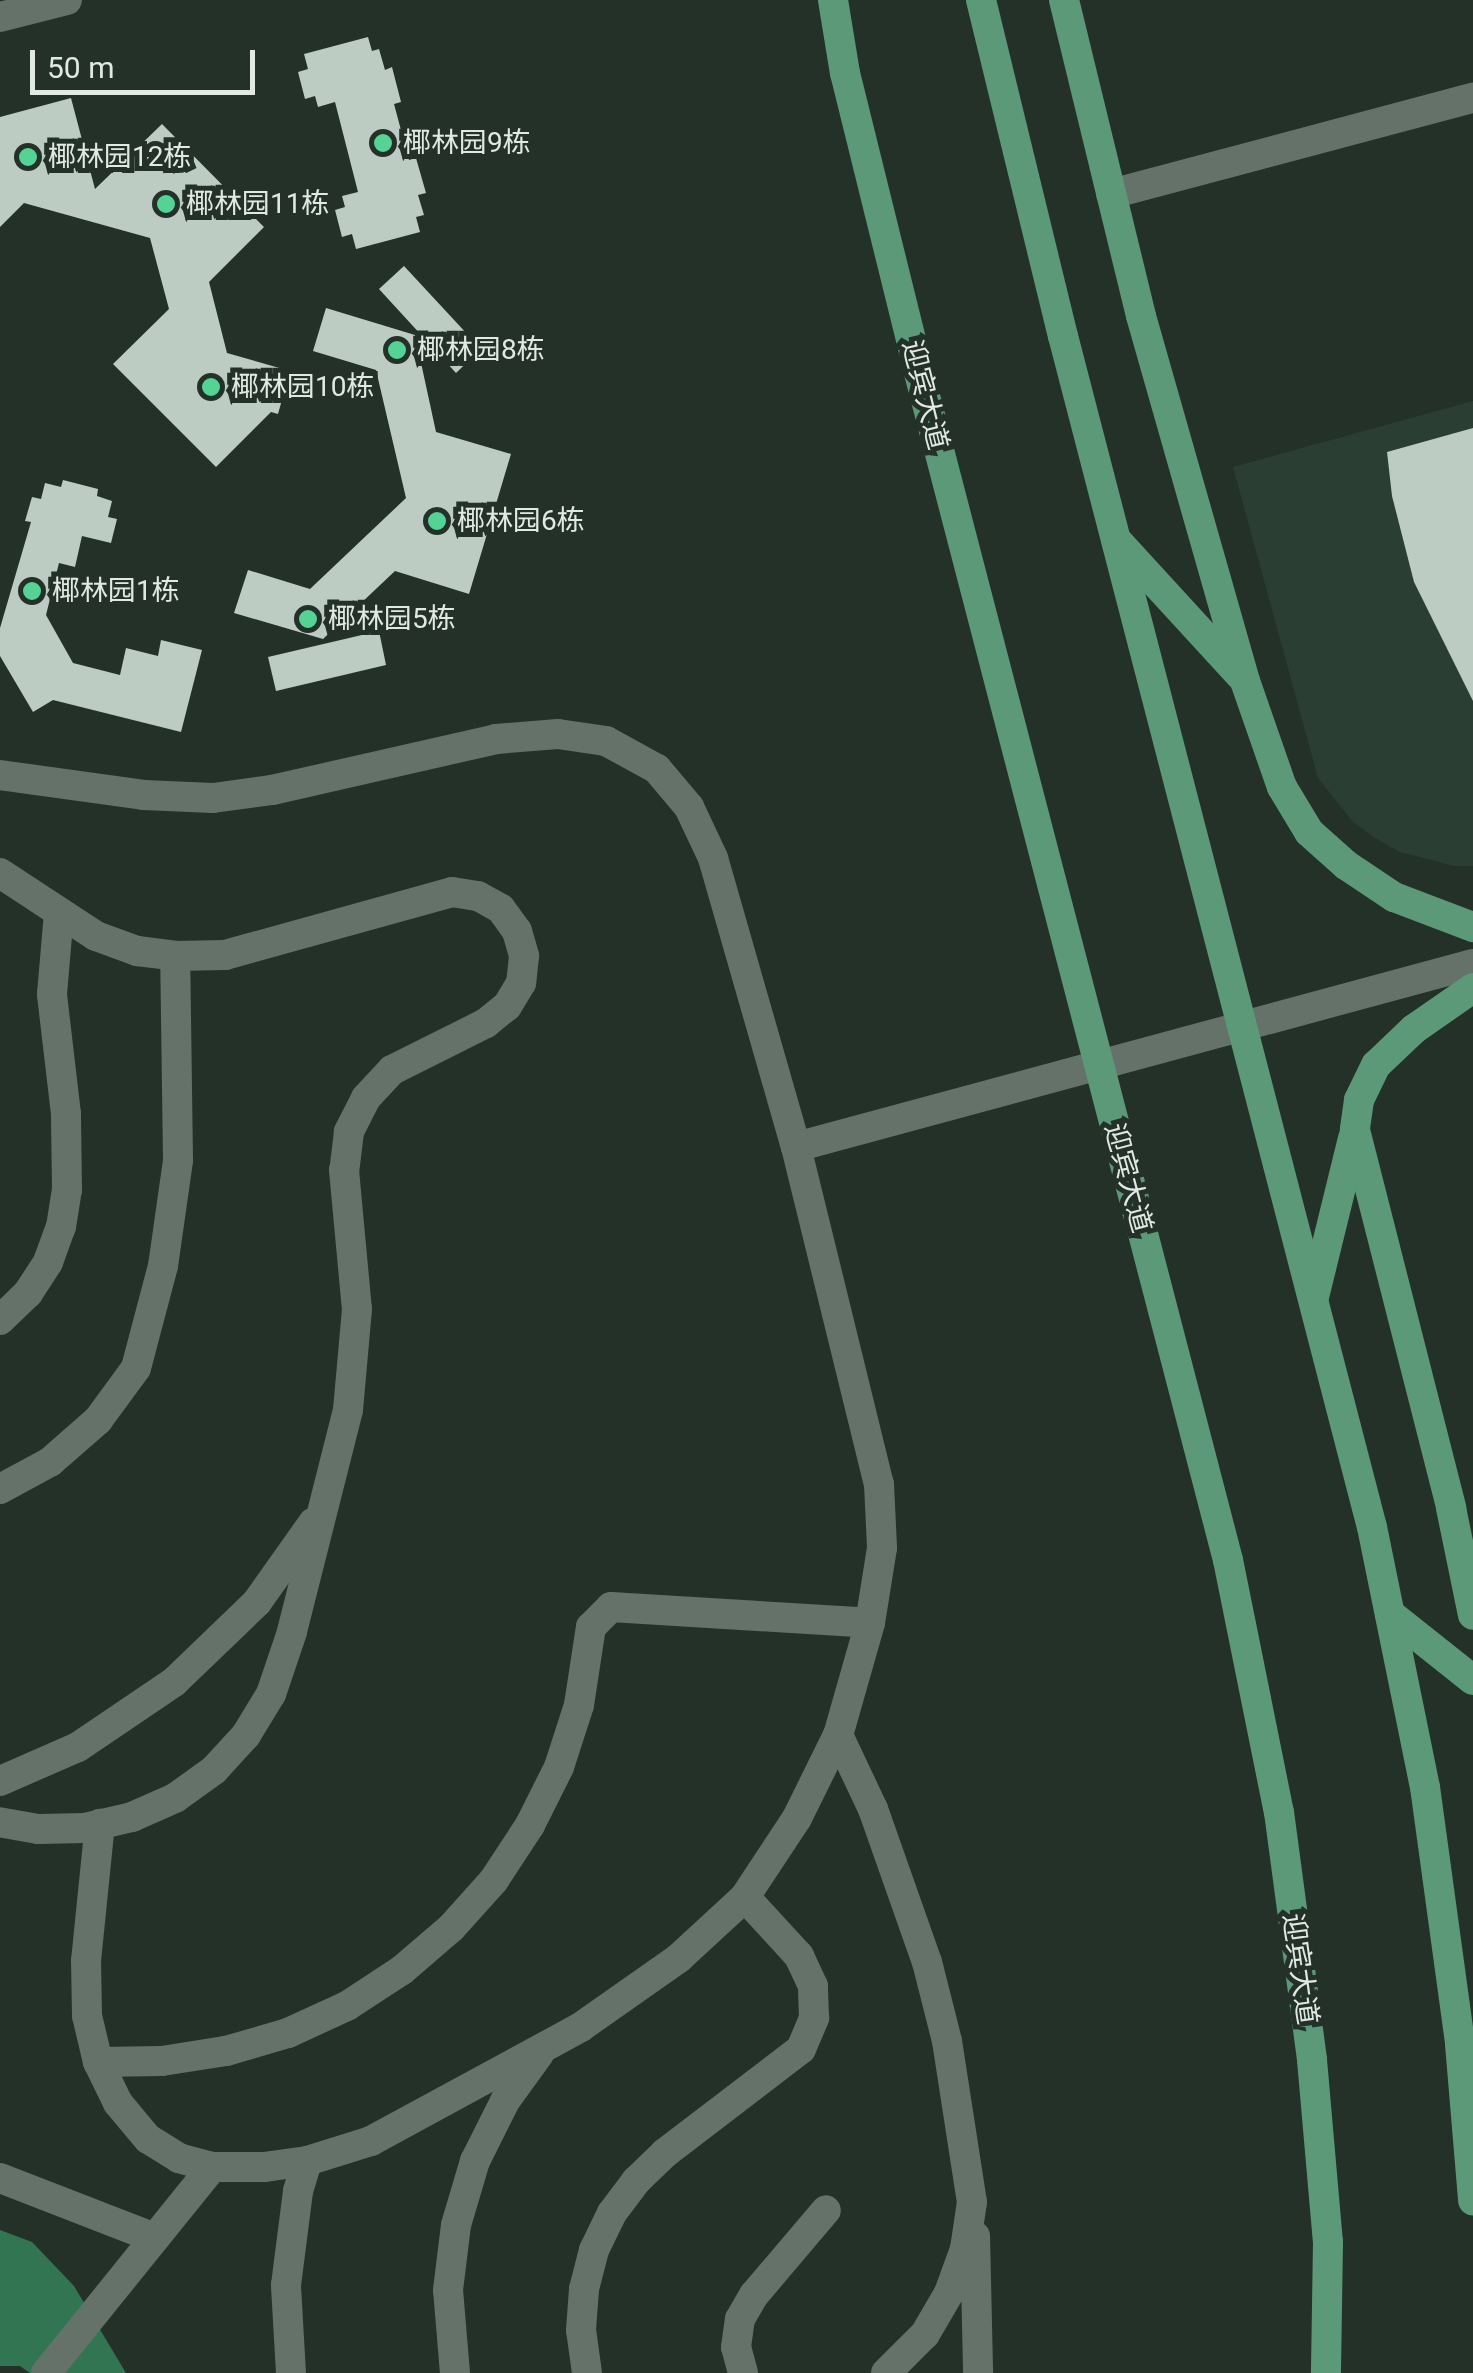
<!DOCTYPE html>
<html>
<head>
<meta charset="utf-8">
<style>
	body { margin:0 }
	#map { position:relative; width:1473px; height:2373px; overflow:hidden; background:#243129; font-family:Roboto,"Noto Sans SC",sans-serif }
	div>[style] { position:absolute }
	.built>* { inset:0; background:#2b3e33 }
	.water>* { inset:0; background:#327553 }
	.building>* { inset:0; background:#bdccc3 }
	.minor>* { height:30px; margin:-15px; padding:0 15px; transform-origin:15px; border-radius:15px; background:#647269 }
	.major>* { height:30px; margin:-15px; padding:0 15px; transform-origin:15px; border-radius:15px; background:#5c9979 }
	.dots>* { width:28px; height:28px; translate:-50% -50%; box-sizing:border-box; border:5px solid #243129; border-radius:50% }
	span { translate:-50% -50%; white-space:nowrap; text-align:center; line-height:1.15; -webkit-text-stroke:10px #243129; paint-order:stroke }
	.poi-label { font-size:28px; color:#e1e9e4 }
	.left { translate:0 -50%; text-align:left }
	.street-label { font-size:28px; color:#e1e9e4 }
	.scale { position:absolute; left:30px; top:50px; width:225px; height:45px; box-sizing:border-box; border:5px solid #e1e9e4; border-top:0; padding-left:12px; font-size:30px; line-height:35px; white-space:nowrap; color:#e1e9e4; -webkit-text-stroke:8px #243129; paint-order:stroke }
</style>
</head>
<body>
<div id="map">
	<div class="built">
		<i style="clip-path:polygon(1473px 401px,1473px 866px,1454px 866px,1400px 852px,1375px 838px,1353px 822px,1318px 778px,1233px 467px)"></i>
	</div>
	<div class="water">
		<i style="clip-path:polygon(0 2230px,32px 2242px,74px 2286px,126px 2373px,30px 2373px,20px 2366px,0 2366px)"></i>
	</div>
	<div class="building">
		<i style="clip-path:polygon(368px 37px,372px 51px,379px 49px,385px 70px,392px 67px,401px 102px,394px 104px,409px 160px,416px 158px,426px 193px,418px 195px,424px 215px,416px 217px,420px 232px,356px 249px,352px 234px,342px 237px,335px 210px,345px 207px,342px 196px,358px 192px,335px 102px,318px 107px,315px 96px,305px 99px,298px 72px,308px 69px,304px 54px)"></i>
		<i style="clip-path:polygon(71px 98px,95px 189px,162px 124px,264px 227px,209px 282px,227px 353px,290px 371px,278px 414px,271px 412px,216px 467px,113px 364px,169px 309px,150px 238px,24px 203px,0 227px,0 117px)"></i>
		<i style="clip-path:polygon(404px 266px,481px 349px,456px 373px,379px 289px)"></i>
		<i style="clip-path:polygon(326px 308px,415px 335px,436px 432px,511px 454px,469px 594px,395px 571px,323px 639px,234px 613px,248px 570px,310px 589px,406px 498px,376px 370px,313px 351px)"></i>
		<i style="clip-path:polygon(1473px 428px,1473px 701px,1414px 582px,1392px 496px,1387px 452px)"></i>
		<i style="clip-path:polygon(63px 480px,98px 489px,97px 496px,112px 501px,108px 517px,117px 519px,111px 543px,82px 536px,75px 567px,59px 563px,46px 615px,73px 663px,120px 675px,126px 648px,158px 656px,161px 640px,202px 650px,181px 732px,53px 700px,33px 712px,0 656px,0 628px,31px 522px,25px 521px,32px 497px,41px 499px,45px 483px,61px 487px)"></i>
		<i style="clip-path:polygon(379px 631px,386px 665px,276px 691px,268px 657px)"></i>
	</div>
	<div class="minor">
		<i style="left:0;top:17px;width:69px;rotate:-14.2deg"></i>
		<i style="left:1111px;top:194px;width:375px;rotate:-14.9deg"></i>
		<i style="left:0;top:775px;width:145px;rotate:7.9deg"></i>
		<i style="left:144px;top:795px;width:69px;rotate:2.5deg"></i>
		<i style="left:213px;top:798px;width:60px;rotate:-7.7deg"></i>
		<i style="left:272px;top:790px;width:230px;rotate:-12.8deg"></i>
		<i style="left:496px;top:739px;width:62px;rotate:-4.6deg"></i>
		<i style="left:558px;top:734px;width:49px;rotate:8.3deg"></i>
		<i style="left:606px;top:741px;width:58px;rotate:28.8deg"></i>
		<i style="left:657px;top:769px;width:50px;rotate:49.9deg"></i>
		<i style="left:689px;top:807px;width:56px;rotate:64.8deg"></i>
		<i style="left:713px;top:858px;width:301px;rotate:74deg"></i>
		<i style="left:796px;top:1147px;width:347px;rotate:76.2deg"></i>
		<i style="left:879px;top:1484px;width:64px;rotate:87.3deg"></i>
		<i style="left:882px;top:1548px;width:76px;rotate:99.1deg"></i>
		<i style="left:870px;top:1623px;width:116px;rotate:105.9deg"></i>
		<i style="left:838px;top:1735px;width:93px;rotate:116.3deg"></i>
		<i style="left:797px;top:1818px;width:95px;rotate:123.4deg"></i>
		<i style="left:745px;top:1897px;width:90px;rotate:137.3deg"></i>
		<i style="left:679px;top:1958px;width:120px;rotate:144.9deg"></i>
		<i style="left:581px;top:2027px;width:239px;rotate:151.5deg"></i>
		<i style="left:371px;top:2141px;width:67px;rotate:162.6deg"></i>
		<i style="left:307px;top:2161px;width:42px;rotate:171.9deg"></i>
		<i style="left:265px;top:2167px;width:53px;rotate:180deg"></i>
		<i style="left:212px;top:2167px;width:34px;rotate:-165deg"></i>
		<i style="left:179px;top:2158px;width:36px;rotate:-148deg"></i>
		<i style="left:148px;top:2139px;width:47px;rotate:-129.8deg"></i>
		<i style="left:118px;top:2103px;width:46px;rotate:-116deg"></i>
		<i style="left:98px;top:2062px;width:47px;rotate:-103.4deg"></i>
		<i style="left:87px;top:2016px;width:55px;rotate:-91deg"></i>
		<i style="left:86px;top:1961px;width:138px;rotate:-84.2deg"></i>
		<i style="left:0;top:873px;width:115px;rotate:33.3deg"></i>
		<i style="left:96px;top:936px;width:44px;rotate:20.1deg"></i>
		<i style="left:137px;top:951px;width:38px;rotate:7deg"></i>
		<i style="left:175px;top:956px;width:50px;rotate:-1.1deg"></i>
		<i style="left:225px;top:955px;width:236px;rotate:-15.5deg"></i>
		<i style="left:452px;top:892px;width:26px;rotate:9deg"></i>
		<i style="left:478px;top:896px;width:26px;rotate:29deg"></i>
		<i style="left:501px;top:909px;width:27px;rotate:54deg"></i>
		<i style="left:517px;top:931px;width:26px;rotate:74deg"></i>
		<i style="left:524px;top:956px;width:27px;rotate:96deg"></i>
		<i style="left:521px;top:983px;width:27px;rotate:121deg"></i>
		<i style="left:507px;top:1006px;width:27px;rotate:141deg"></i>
		<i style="left:486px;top:1023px;width:105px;rotate:153.4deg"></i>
		<i style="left:392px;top:1070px;width:38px;rotate:133deg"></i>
		<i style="left:366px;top:1098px;width:38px;rotate:117deg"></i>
		<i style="left:349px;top:1132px;width:38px;rotate:97deg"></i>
		<i style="left:344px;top:1170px;width:140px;rotate:84.7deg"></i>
		<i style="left:357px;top:1309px;width:101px;rotate:95.1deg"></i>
		<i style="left:348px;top:1410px;width:229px;rotate:104.2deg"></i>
		<i style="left:292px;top:1632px;width:65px;rotate:108.7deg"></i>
		<i style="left:271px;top:1694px;width:48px;rotate:121.4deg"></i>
		<i style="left:246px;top:1735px;width:47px;rotate:132.4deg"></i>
		<i style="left:214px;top:1770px;width:48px;rotate:144.3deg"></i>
		<i style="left:175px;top:1798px;width:47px;rotate:156.2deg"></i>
		<i style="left:132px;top:1817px;width:48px;rotate:166.8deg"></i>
		<i style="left:85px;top:1828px;width:47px;rotate:178.8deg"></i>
		<i style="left:38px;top:1829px;width:39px;rotate:-170deg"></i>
		<i style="left:796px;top:1147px;width:701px;rotate:-15.13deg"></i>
		<i style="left:0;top:1320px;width:39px;rotate:-44deg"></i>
		<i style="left:28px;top:1293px;width:37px;rotate:-57deg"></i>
		<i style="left:48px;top:1262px;width:37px;rotate:-70deg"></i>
		<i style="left:61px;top:1227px;width:37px;rotate:-81deg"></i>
		<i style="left:67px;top:1190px;width:76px;rotate:-90.8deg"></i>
		<i style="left:66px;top:1114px;width:121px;rotate:-96.7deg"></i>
		<i style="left:52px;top:994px;width:82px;rotate:-85.1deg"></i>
		<i style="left:0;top:1489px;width:57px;rotate:-28.4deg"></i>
		<i style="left:50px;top:1462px;width:64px;rotate:-41.2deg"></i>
		<i style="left:98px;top:1420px;width:64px;rotate:-53.8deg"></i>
		<i style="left:136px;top:1368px;width:106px;rotate:-75.2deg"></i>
		<i style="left:163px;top:1266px;width:107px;rotate:-81.9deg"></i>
		<i style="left:178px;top:1160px;width:204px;rotate:-90.8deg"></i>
		<i style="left:838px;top:1735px;width:82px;rotate:64.7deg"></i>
		<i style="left:873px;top:1809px;width:162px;rotate:70.6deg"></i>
		<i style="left:927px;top:1962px;width:81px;rotate:75.8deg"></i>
		<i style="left:947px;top:2041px;width:163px;rotate:81.2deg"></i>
		<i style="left:972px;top:2202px;width:48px;rotate:98.5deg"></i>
		<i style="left:965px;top:2249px;width:47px;rotate:110deg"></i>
		<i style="left:949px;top:2293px;width:48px;rotate:120.3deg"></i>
		<i style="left:925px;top:2334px;width:55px;rotate:135deg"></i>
		<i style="left:0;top:1781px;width:85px;rotate:-23.6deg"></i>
		<i style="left:78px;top:1747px;width:116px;rotate:-34.1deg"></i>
		<i style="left:174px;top:1682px;width:115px;rotate:-43.9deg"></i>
		<i style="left:257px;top:1602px;width:97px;rotate:-54.7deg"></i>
		<i style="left:98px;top:2062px;width:64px;rotate:-0.9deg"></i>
		<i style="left:162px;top:2061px;width:65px;rotate:-8.9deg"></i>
		<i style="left:226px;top:2051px;width:65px;rotate:-16.2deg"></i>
		<i style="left:288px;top:2033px;width:65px;rotate:-24.6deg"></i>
		<i style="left:347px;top:2006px;width:66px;rotate:-33.2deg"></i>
		<i style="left:402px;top:1970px;width:65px;rotate:-40.6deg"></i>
		<i style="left:451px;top:1928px;width:64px;rotate:-48.1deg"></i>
		<i style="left:494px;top:1880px;width:66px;rotate:-56.8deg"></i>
		<i style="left:530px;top:1825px;width:65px;rotate:-63.4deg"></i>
		<i style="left:559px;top:1767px;width:65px;rotate:-72.1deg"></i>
		<i style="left:579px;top:1705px;width:79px;rotate:-81.3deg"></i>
		<i style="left:591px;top:1627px;width:28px;rotate:-45deg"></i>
		<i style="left:611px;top:1607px;width:259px;rotate:3.5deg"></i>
		<i style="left:0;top:2178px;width:166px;rotate:21.2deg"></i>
		<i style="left:975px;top:2236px;width:137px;rotate:88.7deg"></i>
		<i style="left:46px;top:2373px;width:265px;rotate:-51.1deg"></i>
		<i style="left:291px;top:2373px;width:88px;rotate:-93.3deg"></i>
		<i style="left:286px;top:2285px;width:95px;rotate:-82.7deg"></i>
		<i style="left:298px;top:2191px;width:31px;rotate:-73deg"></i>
		<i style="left:455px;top:2373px;width:83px;rotate:-94.8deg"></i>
		<i style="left:448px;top:2290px;width:65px;rotate:-83deg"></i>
		<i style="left:456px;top:2225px;width:67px;rotate:-73.5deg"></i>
		<i style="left:475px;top:2161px;width:67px;rotate:-63.4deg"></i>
		<i style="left:505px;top:2101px;width:58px;rotate:-54.1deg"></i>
		<i style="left:587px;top:2373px;width:43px;rotate:-97.9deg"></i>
		<i style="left:581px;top:2330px;width:41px;rotate:-85.8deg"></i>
		<i style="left:584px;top:2289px;width:40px;rotate:-75.6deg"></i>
		<i style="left:594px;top:2250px;width:41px;rotate:-64.1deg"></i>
		<i style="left:612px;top:2213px;width:40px;rotate:-53deg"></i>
		<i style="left:636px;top:2181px;width:40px;rotate:-44deg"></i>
		<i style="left:665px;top:2153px;width:171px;rotate:-37.4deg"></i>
		<i style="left:801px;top:2049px;width:34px;rotate:-67deg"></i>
		<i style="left:814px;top:2018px;width:32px;rotate:-92deg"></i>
		<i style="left:813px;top:1986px;width:33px;rotate:-115deg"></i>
		<i style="left:799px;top:1956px;width:80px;rotate:-132.5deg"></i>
		<i style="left:743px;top:2373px;width:27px;rotate:-105deg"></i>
		<i style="left:736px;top:2347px;width:28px;rotate:-82deg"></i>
		<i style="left:740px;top:2319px;width:28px;rotate:-60deg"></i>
		<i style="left:754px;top:2295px;width:111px;rotate:-49.7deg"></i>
	</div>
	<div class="major">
		<i style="left:833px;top:0;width:74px;rotate:80.7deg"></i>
		<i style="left:845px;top:73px;width:309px;rotate:76.1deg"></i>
		<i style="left:919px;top:373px;width:1227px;rotate:75.41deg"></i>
		<i style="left:1228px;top:1560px;width:257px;rotate:78.6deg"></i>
		<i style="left:1279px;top:1812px;width:250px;rotate:82.4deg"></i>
		<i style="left:1312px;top:2060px;width:183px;rotate:85deg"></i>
		<i style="left:1328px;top:2242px;width:131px;rotate:90.9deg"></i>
		<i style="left:981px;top:0;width:346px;rotate:76.3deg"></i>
		<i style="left:1063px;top:336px;width:1230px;rotate:75.46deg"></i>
		<i style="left:1372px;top:1527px;width:265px;rotate:78.5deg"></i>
		<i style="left:1425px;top:1787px;width:259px;rotate:82.2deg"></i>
		<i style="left:1460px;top:2044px;width:157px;rotate:85.2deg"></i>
		<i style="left:1064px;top:0;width:325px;rotate:76.3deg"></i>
		<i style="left:1141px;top:316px;width:380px;rotate:74.1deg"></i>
		<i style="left:1245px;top:681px;width:112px;rotate:70.8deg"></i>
		<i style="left:1282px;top:787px;width:52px;rotate:59deg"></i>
		<i style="left:1309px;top:832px;width:50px;rotate:41.7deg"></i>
		<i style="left:1346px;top:865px;width:58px;rotate:33.7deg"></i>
		<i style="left:1394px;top:897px;width:85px;rotate:20.8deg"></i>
		<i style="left:1119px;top:543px;width:179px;rotate:47.5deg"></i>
		<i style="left:1473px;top:988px;width:72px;rotate:145.2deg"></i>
		<i style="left:1414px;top:1029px;width:52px;rotate:136.5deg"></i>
		<i style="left:1376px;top:1065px;width:39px;rotate:116deg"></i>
		<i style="left:1359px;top:1100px;width:30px;rotate:98deg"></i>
		<i style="left:1355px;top:1130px;width:390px;rotate:75.7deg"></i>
		<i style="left:1451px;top:1508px;width:109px;rotate:78.4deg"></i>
		<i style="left:1314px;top:1297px;width:164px;rotate:-76.2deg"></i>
		<i style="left:1390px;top:1614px;width:106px;rotate:38.5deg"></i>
	</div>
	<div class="dots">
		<i style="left:383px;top:143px;background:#54d395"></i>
		<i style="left:28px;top:157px;background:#54d395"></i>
		<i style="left:166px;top:204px;background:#54d395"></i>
		<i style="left:397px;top:350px;background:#54d395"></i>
		<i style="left:211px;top:387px;background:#54d395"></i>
		<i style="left:437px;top:521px;background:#54d395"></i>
		<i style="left:32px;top:591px;background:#54d395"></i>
		<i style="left:308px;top:619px;background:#54d395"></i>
	</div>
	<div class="poi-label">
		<span class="left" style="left:403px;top:143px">椰林园9栋</span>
		<span class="left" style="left:48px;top:157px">椰林园12栋</span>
		<span class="left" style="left:186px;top:204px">椰林园11栋</span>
		<span class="left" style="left:417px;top:350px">椰林园8栋</span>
		<span class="left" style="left:231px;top:387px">椰林园10栋</span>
		<span class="left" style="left:457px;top:521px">椰林园6栋</span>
		<span class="left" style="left:52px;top:591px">椰林园1栋</span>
		<span class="left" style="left:328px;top:619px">椰林园5栋</span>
	</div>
	<div class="street-label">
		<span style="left:925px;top:395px;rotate:76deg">迎宾大道</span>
		<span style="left:1128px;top:1178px;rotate:75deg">迎宾大道</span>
		<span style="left:1300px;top:1969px;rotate:82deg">迎宾大道</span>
	</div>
	<div class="scale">50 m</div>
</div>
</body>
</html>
